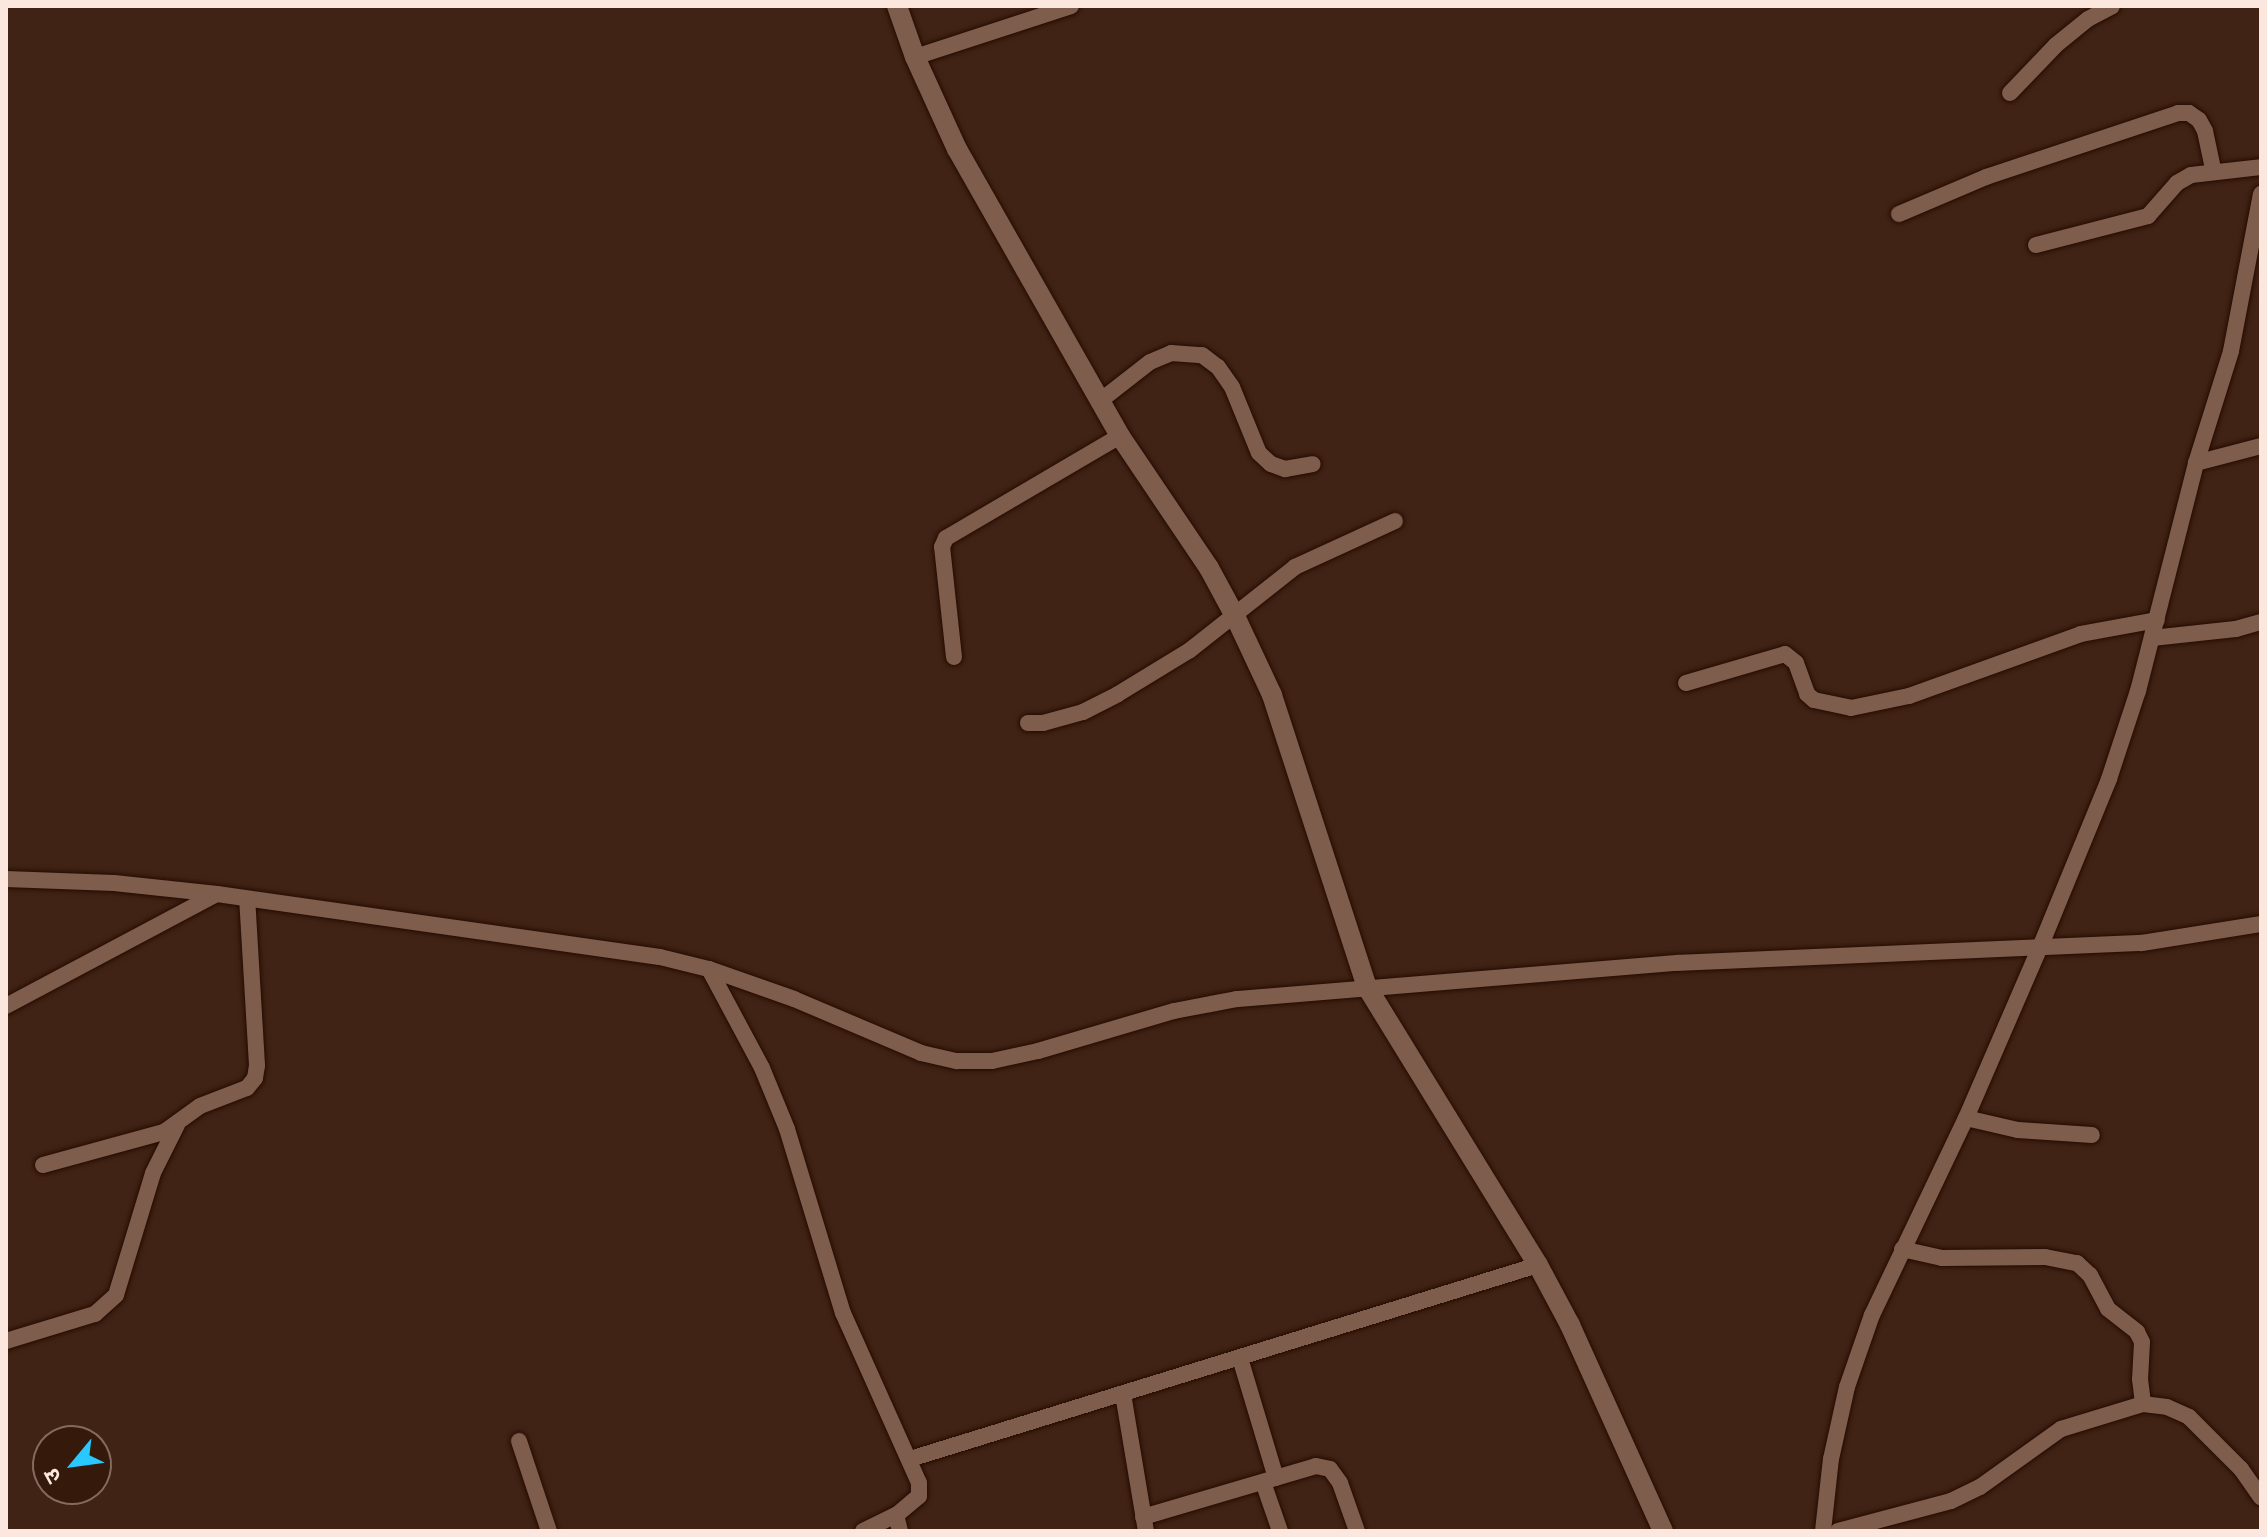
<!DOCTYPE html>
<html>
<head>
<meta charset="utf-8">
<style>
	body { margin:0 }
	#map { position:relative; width:2267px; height:1537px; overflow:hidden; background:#402314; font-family:"Work Sans","Noto Sans Devanagari",sans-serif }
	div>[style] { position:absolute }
	.roads { filter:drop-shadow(0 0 2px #250b00) drop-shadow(0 0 2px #250b00) }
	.minor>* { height:16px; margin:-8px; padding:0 8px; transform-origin:8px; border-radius:8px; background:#7f5d4d }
	.tertiary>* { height:20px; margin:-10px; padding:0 10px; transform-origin:10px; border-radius:10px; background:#7f5d4d }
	span { translate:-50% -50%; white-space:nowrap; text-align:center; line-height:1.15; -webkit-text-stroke:8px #35190a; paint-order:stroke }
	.frame { position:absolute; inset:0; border:8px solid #fbe7de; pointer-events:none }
	.north { position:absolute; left:32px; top:1425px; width:80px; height:80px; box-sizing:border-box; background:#35190a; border:2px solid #846b5f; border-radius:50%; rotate:241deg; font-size:22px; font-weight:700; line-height:32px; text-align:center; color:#fbe7de }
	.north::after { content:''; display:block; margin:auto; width:28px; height:36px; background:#29c8ff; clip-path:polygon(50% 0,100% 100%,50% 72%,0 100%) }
</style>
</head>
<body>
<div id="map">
	<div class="roads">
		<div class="minor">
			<i style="left:915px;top:57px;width:164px;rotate:-18.1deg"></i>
			<i style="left:2010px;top:93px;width:66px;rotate:-46.2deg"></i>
			<i style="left:2056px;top:45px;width:41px;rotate:-39.1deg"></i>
			<i style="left:2088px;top:19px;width:27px;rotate:-28deg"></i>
			<i style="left:1899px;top:214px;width:95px;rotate:-23deg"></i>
			<i style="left:1986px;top:177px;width:202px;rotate:-18.4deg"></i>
			<i style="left:2178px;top:113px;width:11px"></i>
			<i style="left:2189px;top:113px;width:12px;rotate:35deg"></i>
			<i style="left:2199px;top:120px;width:13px;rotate:61deg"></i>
			<i style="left:2205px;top:131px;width:40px;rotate:78deg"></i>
			<i style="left:2036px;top:245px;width:116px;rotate:-14.5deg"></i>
			<i style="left:2148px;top:216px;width:44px;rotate:-48.7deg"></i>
			<i style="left:2177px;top:183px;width:16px;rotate:-30deg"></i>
			<i style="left:2191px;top:175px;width:70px;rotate:-6.5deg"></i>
			<i style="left:1100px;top:401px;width:63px;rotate:-38deg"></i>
			<i style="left:1150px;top:362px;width:23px;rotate:-23deg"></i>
			<i style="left:1171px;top:353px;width:31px;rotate:4deg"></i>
			<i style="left:1202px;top:355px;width:20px;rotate:37deg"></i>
			<i style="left:1218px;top:367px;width:24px;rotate:55deg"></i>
			<i style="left:1232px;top:387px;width:71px;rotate:67.8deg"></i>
			<i style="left:1259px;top:453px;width:16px;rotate:43deg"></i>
			<i style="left:1271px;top:464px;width:15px;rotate:20deg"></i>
			<i style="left:1285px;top:469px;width:28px;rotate:-10deg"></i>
			<i style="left:2196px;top:463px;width:67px;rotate:-14.7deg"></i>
			<i style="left:2152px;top:638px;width:84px;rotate:-6.1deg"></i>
			<i style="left:2236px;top:629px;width:26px;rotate:-16deg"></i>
			<i style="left:954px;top:657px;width:111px;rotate:-96.2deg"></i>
			<i style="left:942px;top:547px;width:10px;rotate:-66deg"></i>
			<i style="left:946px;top:538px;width:202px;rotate:-30.4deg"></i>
			<i style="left:1686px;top:683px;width:103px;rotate:-16.3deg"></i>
			<i style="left:1785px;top:654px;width:14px;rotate:39deg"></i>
			<i style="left:1796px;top:663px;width:33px;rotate:70deg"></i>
			<i style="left:1807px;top:694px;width:9px;rotate:41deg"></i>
			<i style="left:1814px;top:700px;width:38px;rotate:12deg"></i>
			<i style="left:1851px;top:708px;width:59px;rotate:-11.7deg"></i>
			<i style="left:1909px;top:696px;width:183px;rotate:-19.8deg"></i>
			<i style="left:2081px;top:634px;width:77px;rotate:-10.4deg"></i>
			<i style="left:1028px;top:723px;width:15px"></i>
			<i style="left:1043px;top:723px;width:41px;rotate:-15.4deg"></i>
			<i style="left:1083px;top:712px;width:39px;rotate:-27deg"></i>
			<i style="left:1118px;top:694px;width:84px;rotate:-31.4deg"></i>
			<i style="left:1190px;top:650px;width:134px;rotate:-38.3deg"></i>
			<i style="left:1295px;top:567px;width:110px;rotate:-24.7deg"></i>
			<i style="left:6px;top:879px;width:108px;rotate:2.1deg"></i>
			<i style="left:114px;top:883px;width:104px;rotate:6.1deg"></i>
			<i style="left:217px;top:894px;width:447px;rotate:8.1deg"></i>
			<i style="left:660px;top:957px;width:50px;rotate:13.8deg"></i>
			<i style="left:709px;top:969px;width:90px;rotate:19.4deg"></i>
			<i style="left:794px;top:999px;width:138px;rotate:23deg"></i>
			<i style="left:921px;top:1053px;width:37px;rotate:13deg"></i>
			<i style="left:957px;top:1061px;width:35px"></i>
			<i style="left:992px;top:1061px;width:47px;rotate:-12.3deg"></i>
			<i style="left:1038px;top:1051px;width:142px;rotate:-16.4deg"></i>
			<i style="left:1174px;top:1011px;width:64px;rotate:-10.8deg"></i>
			<i style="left:1237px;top:999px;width:442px;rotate:-4.7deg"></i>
			<i style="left:1678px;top:963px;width:464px;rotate:-2.5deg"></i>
			<i style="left:2142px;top:943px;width:121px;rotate:-9.1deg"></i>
			<i style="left:709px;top:969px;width:112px;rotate:61.8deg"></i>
			<i style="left:762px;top:1068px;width:66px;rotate:67.7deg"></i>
			<i style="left:787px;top:1129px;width:192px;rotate:73.1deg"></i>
			<i style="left:843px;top:1313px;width:186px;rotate:65.9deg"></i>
			<i style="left:919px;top:1483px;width:13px;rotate:90deg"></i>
			<i style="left:919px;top:1496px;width:30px;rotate:140deg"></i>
			<i style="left:896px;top:1515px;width:16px;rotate:76deg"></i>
			<i style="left:6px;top:1006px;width:237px;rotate:-28deg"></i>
			<i style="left:1966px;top:1118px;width:53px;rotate:13deg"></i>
			<i style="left:2018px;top:1130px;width:74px;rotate:3.9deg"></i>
			<i style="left:43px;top:1165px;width:125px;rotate:-15.3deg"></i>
			<i style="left:164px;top:1132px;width:44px;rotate:-35.8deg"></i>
			<i style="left:200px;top:1106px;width:50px;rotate:-21deg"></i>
			<i style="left:247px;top:1088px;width:13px;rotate:-51deg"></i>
			<i style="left:255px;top:1078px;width:13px;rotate:-81deg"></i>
			<i style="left:257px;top:1065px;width:166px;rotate:-93.4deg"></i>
			<i style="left:1902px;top:1249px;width:41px;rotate:12.7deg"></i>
			<i style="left:1942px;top:1258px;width:103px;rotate:-0.6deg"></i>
			<i style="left:2045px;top:1257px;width:33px;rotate:11deg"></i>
			<i style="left:2077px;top:1263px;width:18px;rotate:43deg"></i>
			<i style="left:2090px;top:1275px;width:38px;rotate:62deg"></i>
			<i style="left:2108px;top:1309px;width:37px;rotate:38deg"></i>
			<i style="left:2137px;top:1332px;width:11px;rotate:63deg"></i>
			<i style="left:2142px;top:1342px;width:37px;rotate:93deg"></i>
			<i style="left:2140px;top:1379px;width:25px;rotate:83deg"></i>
			<i style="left:2143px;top:1404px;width:24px;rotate:7deg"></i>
			<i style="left:2167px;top:1407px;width:24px;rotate:24deg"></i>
			<i style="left:2189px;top:1417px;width:74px;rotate:45deg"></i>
			<i style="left:2241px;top:1469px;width:35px;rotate:55deg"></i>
			<i style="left:6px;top:1341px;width:93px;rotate:-16.9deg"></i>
			<i style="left:95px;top:1314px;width:28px;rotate:-42deg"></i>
			<i style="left:116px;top:1295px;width:127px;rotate:-73.1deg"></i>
			<i style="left:153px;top:1173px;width:54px;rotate:-63.4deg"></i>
			<i style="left:1240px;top:1358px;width:125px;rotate:73.3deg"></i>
			<i style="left:1123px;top:1394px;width:139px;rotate:80.5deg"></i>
			<i style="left:519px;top:1441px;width:95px;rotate:71.6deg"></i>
			<i style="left:910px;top:1459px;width:657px;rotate:-17.17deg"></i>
			<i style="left:1263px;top:1482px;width:52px;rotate:70.9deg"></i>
			<i style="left:1143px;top:1517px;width:180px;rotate:-16.4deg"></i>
			<i style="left:1316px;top:1466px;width:14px;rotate:12deg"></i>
			<i style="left:1330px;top:1469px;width:17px;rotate:54deg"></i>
			<i style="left:1340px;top:1483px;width:51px;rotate:70.5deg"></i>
			<i style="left:863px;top:1531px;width:37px;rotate:-26deg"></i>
			<i style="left:1823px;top:1531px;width:72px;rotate:-83.7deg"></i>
			<i style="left:1831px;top:1459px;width:74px;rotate:-77.5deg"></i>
			<i style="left:1847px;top:1387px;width:76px;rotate:-70.9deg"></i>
			<i style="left:1872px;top:1315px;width:218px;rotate:-64.5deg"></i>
			<i style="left:1966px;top:1118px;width:189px;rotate:-66.6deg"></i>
			<i style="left:2041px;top:945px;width:179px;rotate:-67.7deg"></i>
			<i style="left:2109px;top:779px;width:93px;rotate:-71.8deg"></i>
			<i style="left:2138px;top:691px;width:235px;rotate:-75.7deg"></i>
			<i style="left:2196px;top:463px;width:117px;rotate:-72.6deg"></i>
			<i style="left:2231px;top:351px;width:160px;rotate:-79.2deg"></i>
			<i style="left:1838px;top:1531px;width:117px;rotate:-14.9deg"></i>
			<i style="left:1951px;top:1501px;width:32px;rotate:-26deg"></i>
			<i style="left:1980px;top:1487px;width:100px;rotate:-35.6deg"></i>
			<i style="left:2061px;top:1429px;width:86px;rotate:-17deg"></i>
		</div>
		<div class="tertiary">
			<i style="left:897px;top:6px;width:54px;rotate:70.6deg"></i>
			<i style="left:915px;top:57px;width:101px;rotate:65.5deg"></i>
			<i style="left:957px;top:149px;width:330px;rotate:60.4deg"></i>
			<i style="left:1120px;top:436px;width:159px;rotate:56deg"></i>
			<i style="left:1209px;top:568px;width:55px;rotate:61.6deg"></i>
			<i style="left:1235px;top:616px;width:87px;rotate:64.9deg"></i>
			<i style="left:1272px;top:695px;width:307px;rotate:72deg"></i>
			<i style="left:1367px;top:987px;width:326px;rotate:58.4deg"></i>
			<i style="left:1538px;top:1265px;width:68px;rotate:61.9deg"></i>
			<i style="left:1570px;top:1325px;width:226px;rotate:65.7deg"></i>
		</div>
	</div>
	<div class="frame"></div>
	<div class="north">उ</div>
</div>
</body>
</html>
